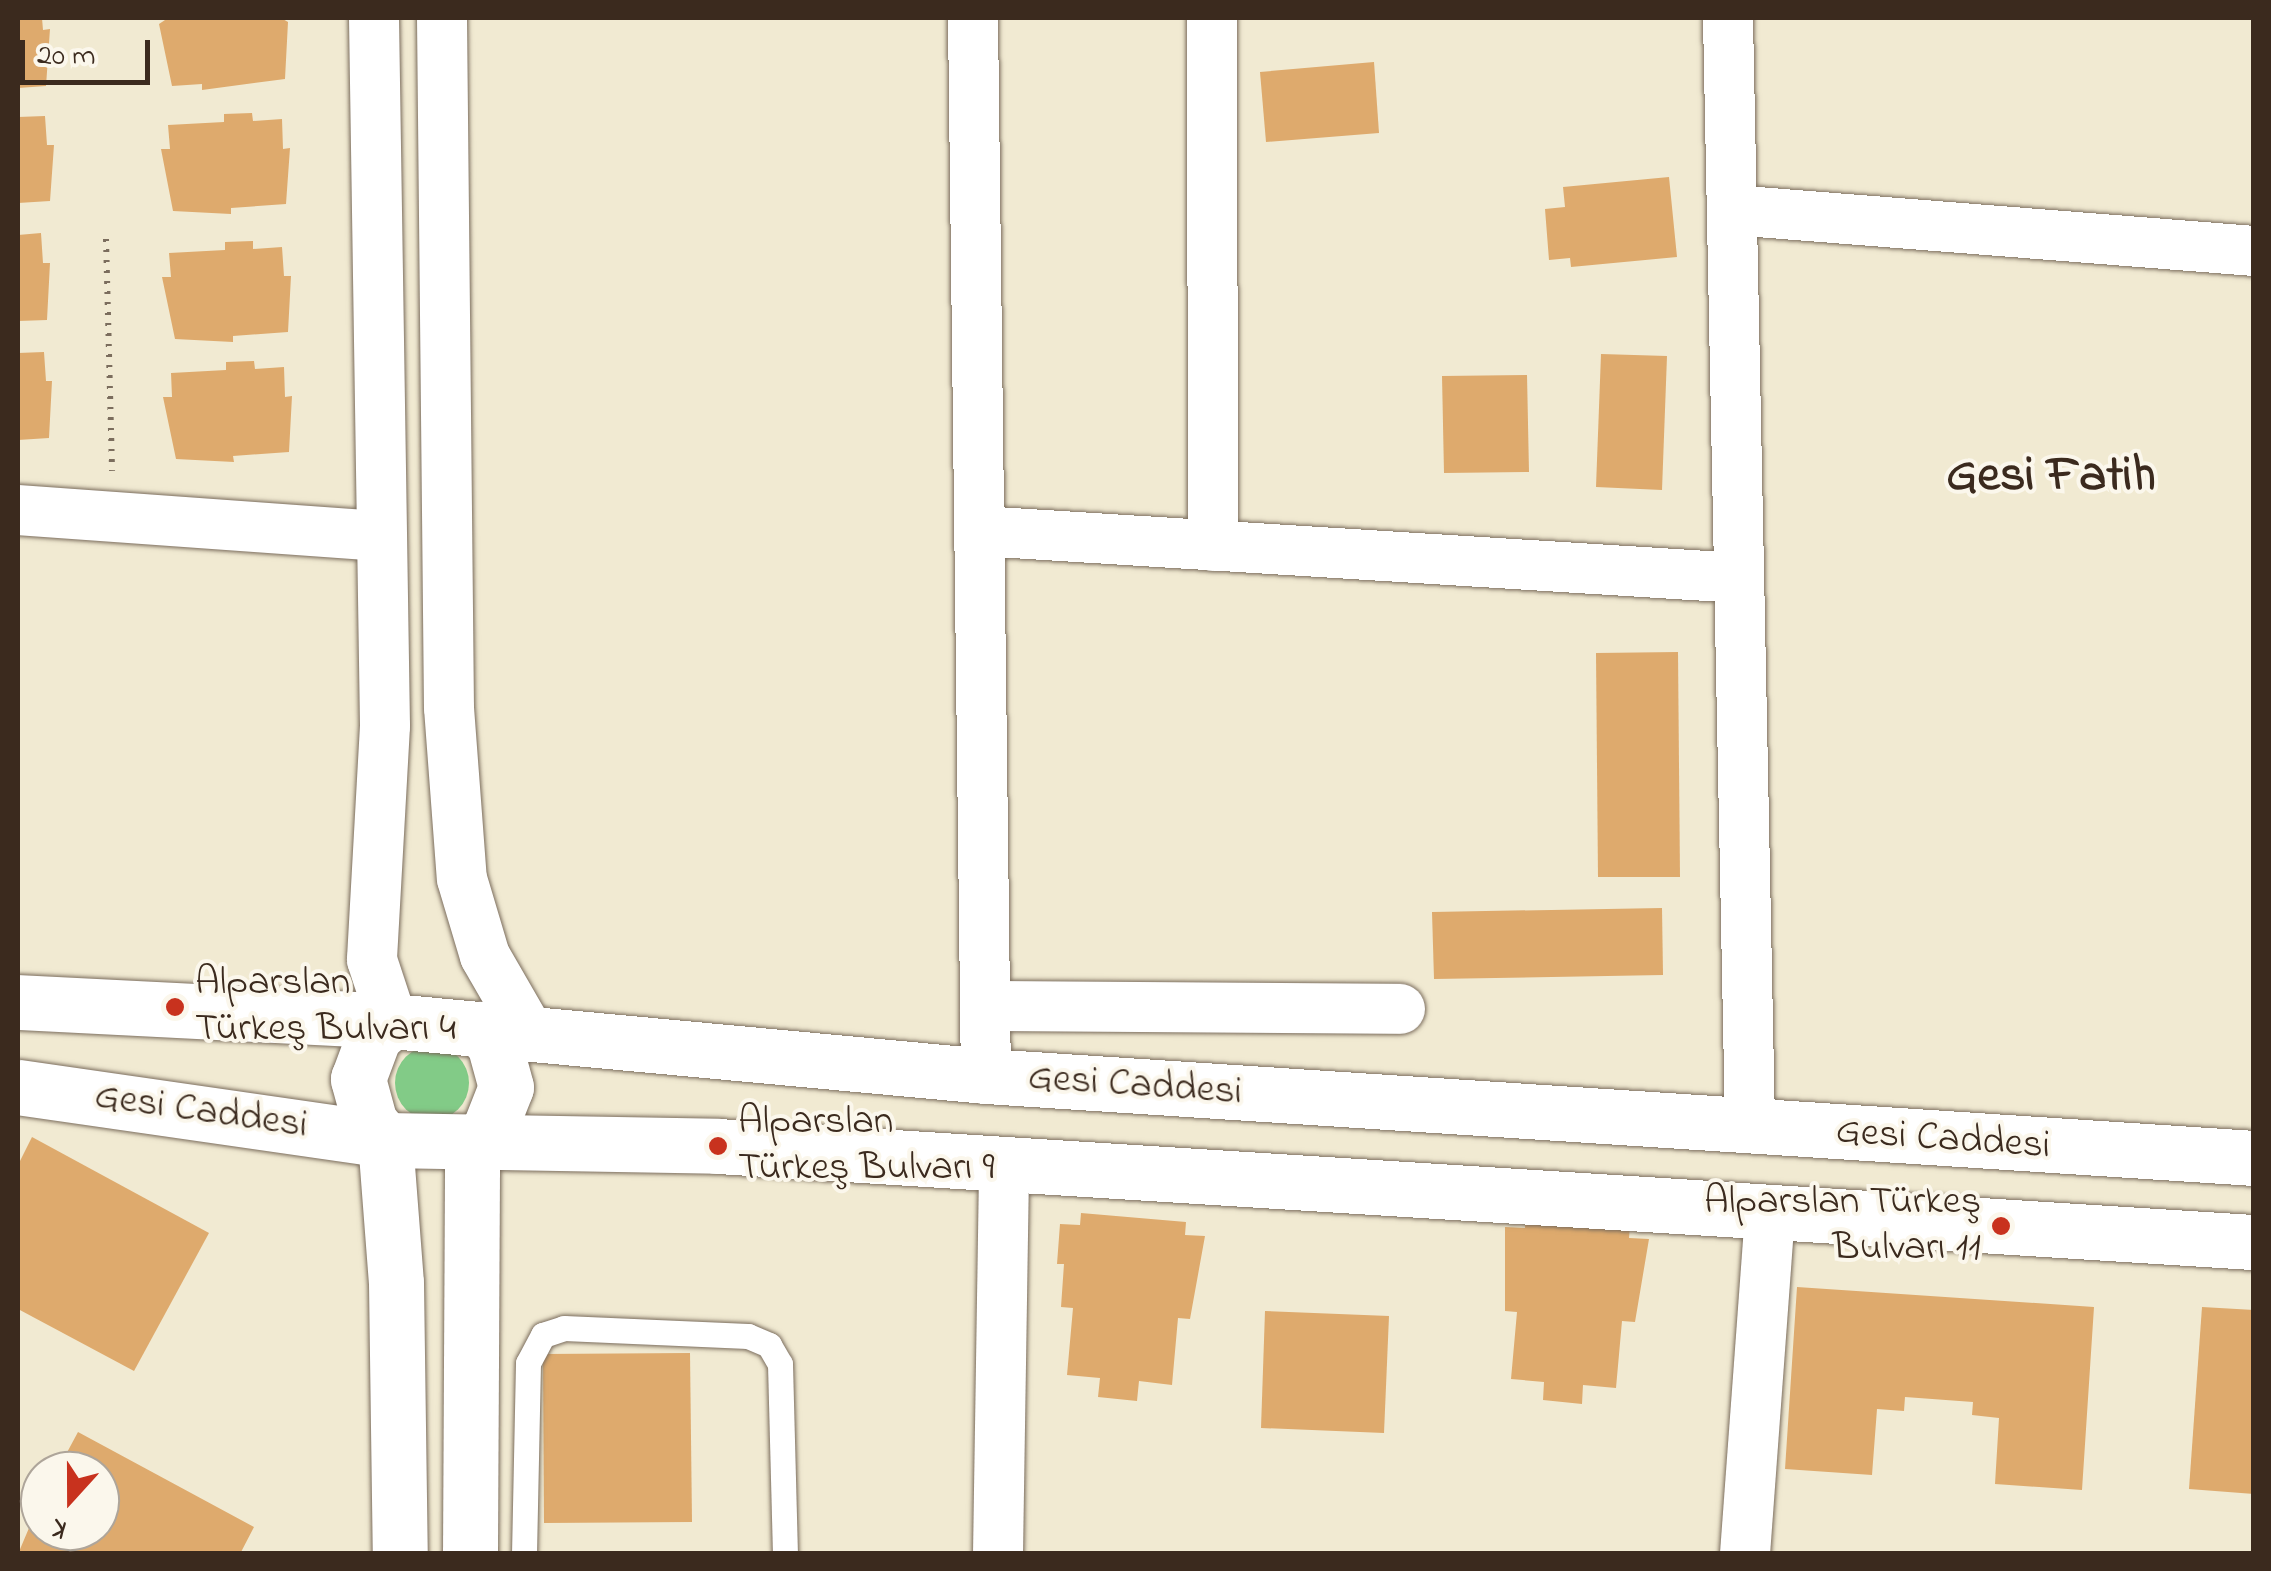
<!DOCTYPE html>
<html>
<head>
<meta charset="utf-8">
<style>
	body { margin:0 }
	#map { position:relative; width:2271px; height:1571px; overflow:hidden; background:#f1ead2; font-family:"Indie Flower",sans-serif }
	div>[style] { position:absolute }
	.green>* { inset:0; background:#82cb87 }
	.round { border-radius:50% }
	.building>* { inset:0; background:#deaa6d }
	.path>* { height:6px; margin-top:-3px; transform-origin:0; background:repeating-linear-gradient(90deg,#7b6d5d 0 2.5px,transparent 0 10.5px) }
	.roads { filter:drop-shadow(0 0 2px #7b6d5d) drop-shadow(0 0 2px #7b6d5d) }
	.lane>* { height:25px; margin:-12.5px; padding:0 12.5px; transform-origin:12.5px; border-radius:12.5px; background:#fff }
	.street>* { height:50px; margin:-25px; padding:0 25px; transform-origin:25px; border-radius:25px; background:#fff }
	.secondary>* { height:55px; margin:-27.5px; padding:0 27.5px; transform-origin:27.5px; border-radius:27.5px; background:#fff }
	.dots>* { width:28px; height:28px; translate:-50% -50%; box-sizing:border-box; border:5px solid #fbf7ec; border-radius:50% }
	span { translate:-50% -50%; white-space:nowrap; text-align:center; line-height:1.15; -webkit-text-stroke:8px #fbf7ec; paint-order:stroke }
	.poi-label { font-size:40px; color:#3b2a1e }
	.left { translate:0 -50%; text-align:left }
	.right { translate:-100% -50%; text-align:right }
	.street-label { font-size:40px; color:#3b2a1e }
	.district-label { font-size:50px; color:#3b2a1e; font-weight:700 }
	.frame { position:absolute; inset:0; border:20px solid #3b2a1e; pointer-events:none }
	.north { position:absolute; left:20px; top:1451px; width:100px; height:100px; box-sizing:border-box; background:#fbf7ec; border:2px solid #aea59a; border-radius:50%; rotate:201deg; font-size:28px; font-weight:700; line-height:40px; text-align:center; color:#3b2a1e }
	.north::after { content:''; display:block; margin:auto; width:35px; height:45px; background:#c8321e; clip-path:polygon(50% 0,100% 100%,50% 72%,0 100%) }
	.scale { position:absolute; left:20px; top:40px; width:130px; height:45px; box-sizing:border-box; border:5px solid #3b2a1e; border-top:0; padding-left:12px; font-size:30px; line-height:35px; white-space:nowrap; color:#3b2a1e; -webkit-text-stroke:8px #fbf7ec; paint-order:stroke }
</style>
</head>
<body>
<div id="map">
	<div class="green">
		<i class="round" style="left:395px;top:1046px;width:74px;height:74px"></i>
	</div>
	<div class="building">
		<i style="clip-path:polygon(18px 18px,42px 18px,43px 30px,50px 29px,46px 86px,18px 88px)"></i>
		<i style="clip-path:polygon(168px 18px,281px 18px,288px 22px,285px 79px,202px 90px,202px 84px,172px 86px,159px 24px)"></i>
		<i style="clip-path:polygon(1374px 62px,1379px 133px,1266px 142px,1260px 72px)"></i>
		<i style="clip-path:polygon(252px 113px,253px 121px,282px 119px,283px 149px,290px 148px,286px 204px,231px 208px,231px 214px,173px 211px,161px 149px,170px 149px,168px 125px,224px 122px,224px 114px)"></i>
		<i style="clip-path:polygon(45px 116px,47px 145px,54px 145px,50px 201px,18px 203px,18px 117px)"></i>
		<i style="clip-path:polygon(1669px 177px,1677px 257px,1571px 267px,1570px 258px,1549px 260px,1545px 209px,1565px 207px,1563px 187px)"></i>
		<i style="clip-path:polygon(41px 233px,43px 263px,50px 263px,47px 320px,18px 321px,18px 235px)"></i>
		<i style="clip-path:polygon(253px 241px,253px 249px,282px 247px,284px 276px,291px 276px,288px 332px,233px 336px,233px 342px,175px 339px,162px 277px,171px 277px,169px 253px,225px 250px,225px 242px)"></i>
		<i style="clip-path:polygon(44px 352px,46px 381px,52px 381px,49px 438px,18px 440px,18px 353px)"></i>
		<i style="clip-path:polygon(1601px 354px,1667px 356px,1662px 490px,1596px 487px)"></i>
		<i style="clip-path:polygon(254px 361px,255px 369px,284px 367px,285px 397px,292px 396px,289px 452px,233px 456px,234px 462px,176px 459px,163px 397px,172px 397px,171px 373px,226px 370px,226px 362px)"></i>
		<i style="clip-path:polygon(1527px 375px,1529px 472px,1444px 473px,1442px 376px)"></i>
		<i style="clip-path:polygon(1678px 652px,1680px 877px,1598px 877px,1596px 653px)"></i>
		<i style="clip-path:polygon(1662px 908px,1663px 975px,1434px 979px,1432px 912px)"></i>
		<i style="clip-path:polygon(32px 1137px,209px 1233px,134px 1371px,18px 1309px,18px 1165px)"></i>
		<i style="clip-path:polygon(1081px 1213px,1186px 1222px,1185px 1235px,1205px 1236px,1190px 1319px,1178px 1318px,1172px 1385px,1139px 1381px,1137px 1401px,1098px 1397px,1100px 1378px,1067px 1375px,1073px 1308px,1061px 1307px,1064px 1264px,1057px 1264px,1060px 1224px,1080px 1225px)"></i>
		<i style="clip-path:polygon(1525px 1216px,1630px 1225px,1629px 1238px,1649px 1239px,1635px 1322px,1622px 1321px,1616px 1388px,1583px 1385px,1582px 1404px,1543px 1400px,1544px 1382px,1511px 1379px,1517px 1312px,1505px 1311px,1505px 1227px,1525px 1228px)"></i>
		<i style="clip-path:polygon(1797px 1287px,2094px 1307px,2082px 1490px,1995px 1484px,1999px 1418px,1972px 1415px,1973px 1402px,1905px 1397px,1904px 1411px,1877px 1409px,1872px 1475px,1785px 1469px)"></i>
		<i style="clip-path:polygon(2202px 1307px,2254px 1310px,2254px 1494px,2189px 1489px)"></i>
		<i style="clip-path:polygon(1265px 1311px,1389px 1316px,1384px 1433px,1261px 1428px)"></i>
		<i style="clip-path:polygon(690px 1353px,692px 1522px,544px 1523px,543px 1354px)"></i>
		<i style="clip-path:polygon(78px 1432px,254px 1527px,240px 1554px,18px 1554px,40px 1502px,40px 1531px,100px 1531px,100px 1471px,57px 1471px)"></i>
	</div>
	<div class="path">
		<i style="left:106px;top:239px;width:232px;rotate:88.5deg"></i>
	</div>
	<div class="roads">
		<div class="lane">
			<i style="left:524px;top:1554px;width:191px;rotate:-88.8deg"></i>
			<i style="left:528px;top:1363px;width:32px;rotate:-62deg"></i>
			<i style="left:543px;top:1335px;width:22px;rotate:-18deg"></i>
			<i style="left:564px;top:1328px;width:184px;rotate:2.5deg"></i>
			<i style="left:748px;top:1336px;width:23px;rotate:23deg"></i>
			<i style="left:769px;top:1345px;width:22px;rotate:60deg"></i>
			<i style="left:780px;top:1364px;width:190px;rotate:88.5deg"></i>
		</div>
		<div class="street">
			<i style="left:374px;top:18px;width:708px;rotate:89.11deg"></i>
			<i style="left:385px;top:726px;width:234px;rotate:93.2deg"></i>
			<i style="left:372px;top:960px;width:64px;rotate:71.8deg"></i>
			<i style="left:442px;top:18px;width:690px;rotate:89.42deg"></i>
			<i style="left:449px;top:708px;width:171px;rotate:85.7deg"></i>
			<i style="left:462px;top:879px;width:80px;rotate:73.4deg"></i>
			<i style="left:485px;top:956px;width:90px;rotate:60deg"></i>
			<i style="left:973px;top:18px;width:1058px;rotate:89.3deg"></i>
			<i style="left:1212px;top:18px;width:528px;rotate:89.89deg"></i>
			<i style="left:1728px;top:18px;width:1110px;rotate:88.86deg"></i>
			<i style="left:1732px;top:210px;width:524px;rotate:4.49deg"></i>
			<i style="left:18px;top:510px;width:364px;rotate:4.1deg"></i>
			<i style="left:980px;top:531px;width:760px;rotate:3.54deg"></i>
			<i style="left:985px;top:1006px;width:415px;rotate:0.4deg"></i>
			<i style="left:998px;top:1554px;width:392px;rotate:-89.1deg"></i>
			<i style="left:1745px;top:1554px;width:344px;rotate:-85.8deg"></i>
		</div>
		<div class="secondary">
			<i style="left:18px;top:1002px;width:374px;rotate:2.9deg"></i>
			<i style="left:392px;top:1021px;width:597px;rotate:5.29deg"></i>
			<i style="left:986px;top:1076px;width:1271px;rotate:3.7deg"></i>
			<i style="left:18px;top:1087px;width:371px;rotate:8.2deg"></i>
			<i style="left:385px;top:1140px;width:333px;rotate:1deg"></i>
			<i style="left:718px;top:1146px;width:1539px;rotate:3.58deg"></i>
			<i style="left:385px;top:1140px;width:143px;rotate:85.6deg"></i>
			<i style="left:396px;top:1283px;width:271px;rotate:89.2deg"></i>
			<i style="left:385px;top:1140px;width:23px;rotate:-131deg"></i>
			<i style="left:370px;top:1123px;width:46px;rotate:-105.3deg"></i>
			<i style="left:358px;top:1079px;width:46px;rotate:-69.6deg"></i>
			<i style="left:374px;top:1036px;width:23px;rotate:-40deg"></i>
			<i style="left:472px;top:1145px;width:23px;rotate:-41deg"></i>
			<i style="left:489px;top:1130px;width:46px;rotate:-68.4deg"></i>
			<i style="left:506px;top:1087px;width:46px;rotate:-105.3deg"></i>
			<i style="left:494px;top:1043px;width:20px;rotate:-135deg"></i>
			<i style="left:470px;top:1554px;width:409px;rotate:-89.7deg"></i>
		</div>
	</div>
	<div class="dots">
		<i style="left:175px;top:1007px;background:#c8321e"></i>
		<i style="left:718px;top:1146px;background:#c8321e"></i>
		<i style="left:2001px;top:1226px;background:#c8321e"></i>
	</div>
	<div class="poi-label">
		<span class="left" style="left:195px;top:1007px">Alparslan<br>Türkeş Bulvarı 4</span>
		<span class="left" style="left:738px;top:1146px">Alparslan<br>Türkeş Bulvarı 9</span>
		<span class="right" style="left:1981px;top:1226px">Alparslan Türkeş<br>Bulvarı 11</span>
	</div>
	<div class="street-label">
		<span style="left:1135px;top:1086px;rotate:4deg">Gesi Caddesi</span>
		<span style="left:201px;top:1112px;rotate:8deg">Gesi Caddesi</span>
		<span style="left:1943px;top:1140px;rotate:4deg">Gesi Caddesi</span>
	</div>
	<div class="district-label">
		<span style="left:2051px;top:477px">Gesi Fatih</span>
	</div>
	<div class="frame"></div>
	<div class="north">K</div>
	<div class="scale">20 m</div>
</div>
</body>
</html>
